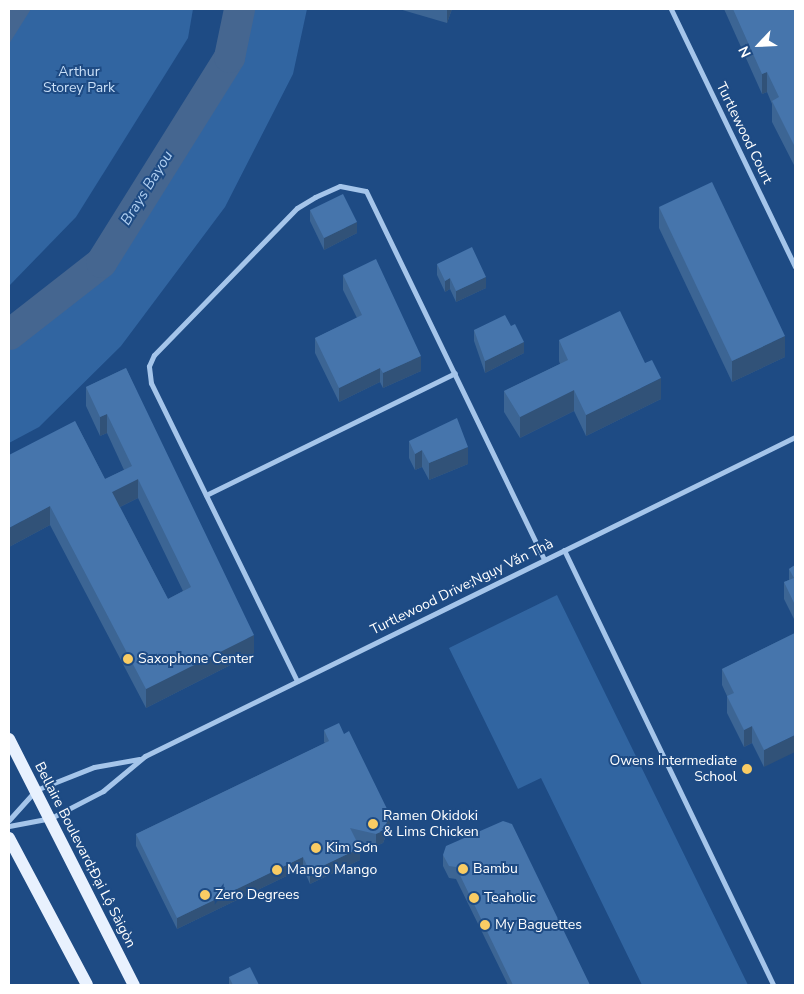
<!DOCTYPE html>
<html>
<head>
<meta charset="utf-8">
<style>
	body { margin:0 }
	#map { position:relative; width:804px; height:994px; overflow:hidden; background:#1e4b84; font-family:"Nunito Sans",sans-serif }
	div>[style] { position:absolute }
	.green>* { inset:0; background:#3165a1 }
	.water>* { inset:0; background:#456690 }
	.river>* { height:31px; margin:-15.5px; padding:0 15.5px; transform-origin:15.5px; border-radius:15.5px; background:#456690 }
	.minor>* { height:5px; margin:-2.5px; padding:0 2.5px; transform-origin:2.5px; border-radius:2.5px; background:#a5c5ea }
	.primary>* { height:12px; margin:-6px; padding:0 6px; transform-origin:6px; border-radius:6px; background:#e8f1fe }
	.wall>* { inset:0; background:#3c6594 }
	.shaded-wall>* { inset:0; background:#315278 }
	.building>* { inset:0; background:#4675ac }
	.dots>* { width:14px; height:14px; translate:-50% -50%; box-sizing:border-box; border:2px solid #1e4b84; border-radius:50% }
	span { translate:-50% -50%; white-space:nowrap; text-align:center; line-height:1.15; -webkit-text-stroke:4px #1e4b84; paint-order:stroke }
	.park-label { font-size:14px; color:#c9dff7 }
	.street-label { font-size:14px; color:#fff }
	.poi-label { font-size:14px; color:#fff }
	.left { translate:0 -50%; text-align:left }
	.right { translate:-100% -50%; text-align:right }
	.water-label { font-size:15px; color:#b0cff1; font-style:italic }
	.frame { position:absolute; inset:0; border:10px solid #fff; pointer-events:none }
	.north { position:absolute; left:734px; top:20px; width:50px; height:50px; -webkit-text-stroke:4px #1e4b84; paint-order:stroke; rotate:245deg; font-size:14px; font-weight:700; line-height:20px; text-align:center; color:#fff }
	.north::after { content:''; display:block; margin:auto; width:18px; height:22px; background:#fff; clip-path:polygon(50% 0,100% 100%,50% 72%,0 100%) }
</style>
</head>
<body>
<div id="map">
	<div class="green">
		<i style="clip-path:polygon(9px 9px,193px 9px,188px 38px,76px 217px,9px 286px)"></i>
		<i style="clip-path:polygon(230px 9px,307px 9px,293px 74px,225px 207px,121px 346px,39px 427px,9px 443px,9px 337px,92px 254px,214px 67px)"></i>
		<i style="clip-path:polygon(557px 595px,748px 985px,642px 985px,541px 778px,518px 789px,449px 648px)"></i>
	</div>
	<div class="water">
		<i style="clip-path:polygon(9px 9px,31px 9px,9px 44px)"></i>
	</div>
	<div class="river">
		<i style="left:9px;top:334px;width:117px;rotate:-38deg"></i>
		<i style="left:101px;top:262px;width:242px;rotate:-58deg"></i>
		<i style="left:229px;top:57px;width:49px;rotate:-78.2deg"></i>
	</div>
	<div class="minor">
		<i style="left:671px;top:9px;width:286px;rotate:64.3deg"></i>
		<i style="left:206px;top:495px;width:277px;rotate:-26.1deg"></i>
		<i style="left:564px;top:550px;width:483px;rotate:64.3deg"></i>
		<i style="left:297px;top:681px;width:332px;rotate:-116.1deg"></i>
		<i style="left:151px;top:383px;width:17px;rotate:-97deg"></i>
		<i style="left:149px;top:366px;width:12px;rotate:-66deg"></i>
		<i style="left:154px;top:355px;width:205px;rotate:-45.8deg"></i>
		<i style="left:297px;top:208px;width:21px;rotate:-31deg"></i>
		<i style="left:315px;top:197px;width:27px;rotate:-24deg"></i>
		<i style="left:340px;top:186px;width:26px;rotate:11deg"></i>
		<i style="left:366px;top:191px;width:409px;rotate:64.2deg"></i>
		<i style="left:9px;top:820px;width:40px;rotate:-48deg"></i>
		<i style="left:36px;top:790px;width:62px;rotate:-21.6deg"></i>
		<i style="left:94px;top:767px;width:46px;rotate:-10.1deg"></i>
		<i style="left:9px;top:826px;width:43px;rotate:-10.8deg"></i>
		<i style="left:51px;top:818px;width:59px;rotate:-27.4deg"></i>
		<i style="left:103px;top:791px;width:55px;rotate:-39.8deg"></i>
		<i style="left:145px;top:756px;width:724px;rotate:-26.14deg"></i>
	</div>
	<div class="primary">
		<i style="left:9px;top:739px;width:276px;rotate:63.1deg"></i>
		<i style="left:9px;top:838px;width:166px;rotate:62deg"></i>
	</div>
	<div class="wall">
		<i style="clip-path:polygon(399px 9px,452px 9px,447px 23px)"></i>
		<i style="clip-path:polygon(724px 9px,795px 9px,795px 167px,772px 122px,772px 104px,767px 92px,762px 94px)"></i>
		<i style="clip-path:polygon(659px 207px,785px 357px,732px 382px,659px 228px)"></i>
		<i style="clip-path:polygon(310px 210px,357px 233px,324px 250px,310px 221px)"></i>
		<i style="clip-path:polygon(437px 264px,486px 288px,456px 302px,450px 289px,445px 292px,437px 275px)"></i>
		<i style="clip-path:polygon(343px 275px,421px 371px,383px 388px,380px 382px,339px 402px,315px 353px,315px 338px,357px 318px,343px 290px)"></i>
		<i style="clip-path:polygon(511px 326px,524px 353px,485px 373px,474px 341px,474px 330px)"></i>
		<i style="clip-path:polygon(559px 340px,661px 399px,586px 436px,574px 411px,520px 438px,504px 412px,504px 391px,560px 364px,559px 361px)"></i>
		<i style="clip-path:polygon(evenodd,126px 368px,254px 653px,146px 708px,50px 525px,9px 547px,75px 421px,105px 479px,124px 470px,107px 433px,100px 436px,86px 406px,86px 387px,126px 368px,138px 498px,183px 591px,168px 599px,120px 507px,138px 498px)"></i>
		<i style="clip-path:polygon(409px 441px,468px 464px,429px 480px,422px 467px,415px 470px,409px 458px)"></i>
		<i style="clip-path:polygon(795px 565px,795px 621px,784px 599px,784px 582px,789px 580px,789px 569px)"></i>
		<i style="clip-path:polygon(795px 633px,764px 767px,752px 743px,744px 747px,727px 713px,727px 696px,722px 685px,722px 669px)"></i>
		<i style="clip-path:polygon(324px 730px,390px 826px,383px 843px,376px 846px,356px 841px,360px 860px,310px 884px,303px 868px,177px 929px,136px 846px,136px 834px,325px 743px,324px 742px)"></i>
		<i style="clip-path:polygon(443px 855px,590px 985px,508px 985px,456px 879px,449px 878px,443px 866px)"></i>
		<i style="clip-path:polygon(229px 977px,259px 985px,229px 985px)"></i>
	</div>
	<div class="shaded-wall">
		<i style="clip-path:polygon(447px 9px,452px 9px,447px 23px)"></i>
		<i style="clip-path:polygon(767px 72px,767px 92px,762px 94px,762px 74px)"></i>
		<i style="clip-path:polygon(357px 222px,357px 233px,324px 250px,324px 238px)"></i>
		<i style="clip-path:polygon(486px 277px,486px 288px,456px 302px,456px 291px)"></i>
		<i style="clip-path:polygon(450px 278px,450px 289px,445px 292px,445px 281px)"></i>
		<i style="clip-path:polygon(785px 336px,785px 357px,732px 382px,732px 361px)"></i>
		<i style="clip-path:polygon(524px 342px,524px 353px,485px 373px,485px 361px)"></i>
		<i style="clip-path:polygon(421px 356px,421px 371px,383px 388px,383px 373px)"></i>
		<i style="clip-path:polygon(380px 368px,380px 382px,339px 402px,339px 388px)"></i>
		<i style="clip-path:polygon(661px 378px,661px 399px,586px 436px,586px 415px)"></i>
		<i style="clip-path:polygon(574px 390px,574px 411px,520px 438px,520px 417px)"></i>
		<i style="clip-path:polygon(107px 414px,107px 433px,100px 436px,100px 417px)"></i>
		<i style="clip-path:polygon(468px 447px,468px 464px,429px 480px,429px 463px)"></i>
		<i style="clip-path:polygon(422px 450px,422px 467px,415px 470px,415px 454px)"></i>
		<i style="clip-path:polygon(138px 479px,138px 498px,112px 511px,112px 492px)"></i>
		<i style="clip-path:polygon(50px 506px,50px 525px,9px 547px,9px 528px)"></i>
		<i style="clip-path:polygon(254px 635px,254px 653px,146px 708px,146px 689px)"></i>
		<i style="clip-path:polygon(752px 726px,752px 743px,744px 747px,744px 730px)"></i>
		<i style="clip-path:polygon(795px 735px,795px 752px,764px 767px,764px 750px)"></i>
		<i style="clip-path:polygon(390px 815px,390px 826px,383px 843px,376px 846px,376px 834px)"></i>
		<i style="clip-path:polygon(360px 848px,360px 860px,310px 884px,310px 872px)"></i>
		<i style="clip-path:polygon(303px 857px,303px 868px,177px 929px,177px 918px)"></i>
	</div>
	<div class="building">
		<i style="clip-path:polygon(733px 9px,795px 9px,795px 147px,772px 101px,779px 97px,767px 72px,762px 74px)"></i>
		<i style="clip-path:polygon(712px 182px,785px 336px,732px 361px,659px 207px)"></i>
		<i style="clip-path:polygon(343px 194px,357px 222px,324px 238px,310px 210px)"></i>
		<i style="clip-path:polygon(472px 247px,486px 277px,456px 291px,450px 278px,445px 281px,437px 264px)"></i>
		<i style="clip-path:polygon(376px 259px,421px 356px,383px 373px,380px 368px,339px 388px,315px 338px,362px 315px,343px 275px)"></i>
		<i style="clip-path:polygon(620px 311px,645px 363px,652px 360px,661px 378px,586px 415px,574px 390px,520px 417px,504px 391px,568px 360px,559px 340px)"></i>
		<i style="clip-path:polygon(505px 315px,511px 326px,515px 324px,524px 342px,485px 361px,474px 330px)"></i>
		<i style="clip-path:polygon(evenodd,126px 368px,254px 635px,146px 689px,50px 506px,9px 528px,9px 455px,75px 421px,105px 479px,132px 466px,107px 414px,100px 417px,86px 387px,126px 368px,138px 479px,191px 587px,168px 599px,112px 492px,138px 479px)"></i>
		<i style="clip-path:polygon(457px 418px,468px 447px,429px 463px,422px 450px,415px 454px,409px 441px)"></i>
		<i style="clip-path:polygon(795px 565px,795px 605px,784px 582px,794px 578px,789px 569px)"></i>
		<i style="clip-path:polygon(795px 633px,795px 735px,764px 750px,752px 726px,744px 730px,727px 696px,734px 693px,722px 669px)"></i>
		<i style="clip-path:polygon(339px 723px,344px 734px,349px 731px,390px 815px,383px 831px,376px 834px,350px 828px,360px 848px,310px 872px,303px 857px,177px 918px,136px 834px,329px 741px,324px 730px)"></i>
		<i style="clip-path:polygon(503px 821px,512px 824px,590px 985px,513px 985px,456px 867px,449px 866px,443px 855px,446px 846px)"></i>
		<i style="clip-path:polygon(250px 967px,259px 985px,233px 985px,229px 977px)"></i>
	</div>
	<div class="dots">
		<i style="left:128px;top:659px;background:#f9cc64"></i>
		<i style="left:747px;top:769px;background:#f9cc64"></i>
		<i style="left:373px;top:824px;background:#f9cc64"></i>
		<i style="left:316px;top:848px;background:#f9cc64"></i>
		<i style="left:463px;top:869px;background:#f9cc64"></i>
		<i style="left:277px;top:870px;background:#f9cc64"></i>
		<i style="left:205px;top:895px;background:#f9cc64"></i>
		<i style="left:474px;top:898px;background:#f9cc64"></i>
		<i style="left:485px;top:925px;background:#f9cc64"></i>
	</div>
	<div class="park-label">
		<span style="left:79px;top:80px">Arthur<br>Storey Park</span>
	</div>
	<div class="street-label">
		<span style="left:744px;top:133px;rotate:64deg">Turtlewood Court</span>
		<span style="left:462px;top:587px;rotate:-26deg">Turtlewood Drive;Ngụy Văn Thà</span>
		<span style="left:85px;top:855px;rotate:63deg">Bellaire Boulevard;Đại Lộ Sàigòn</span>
	</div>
	<div class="poi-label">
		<span class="left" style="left:138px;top:659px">Saxophone Center</span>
		<span class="right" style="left:737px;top:769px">Owens Intermediate<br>School</span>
		<span class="left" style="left:383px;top:824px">Ramen Okidoki<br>&amp; Lims Chicken</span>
		<span class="left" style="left:326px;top:848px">Kim Sơn</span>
		<span class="left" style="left:473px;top:869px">Bambu</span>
		<span class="left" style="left:287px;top:870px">Mango Mango</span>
		<span class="left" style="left:215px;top:895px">Zero Degrees</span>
		<span class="left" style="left:484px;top:898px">Teaholic</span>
		<span class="left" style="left:495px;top:925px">My Baguettes</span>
	</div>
	<div class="water-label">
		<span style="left:147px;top:188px;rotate:-58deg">Brays Bayou</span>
	</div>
	<div class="frame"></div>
	<div class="north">N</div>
</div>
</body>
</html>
